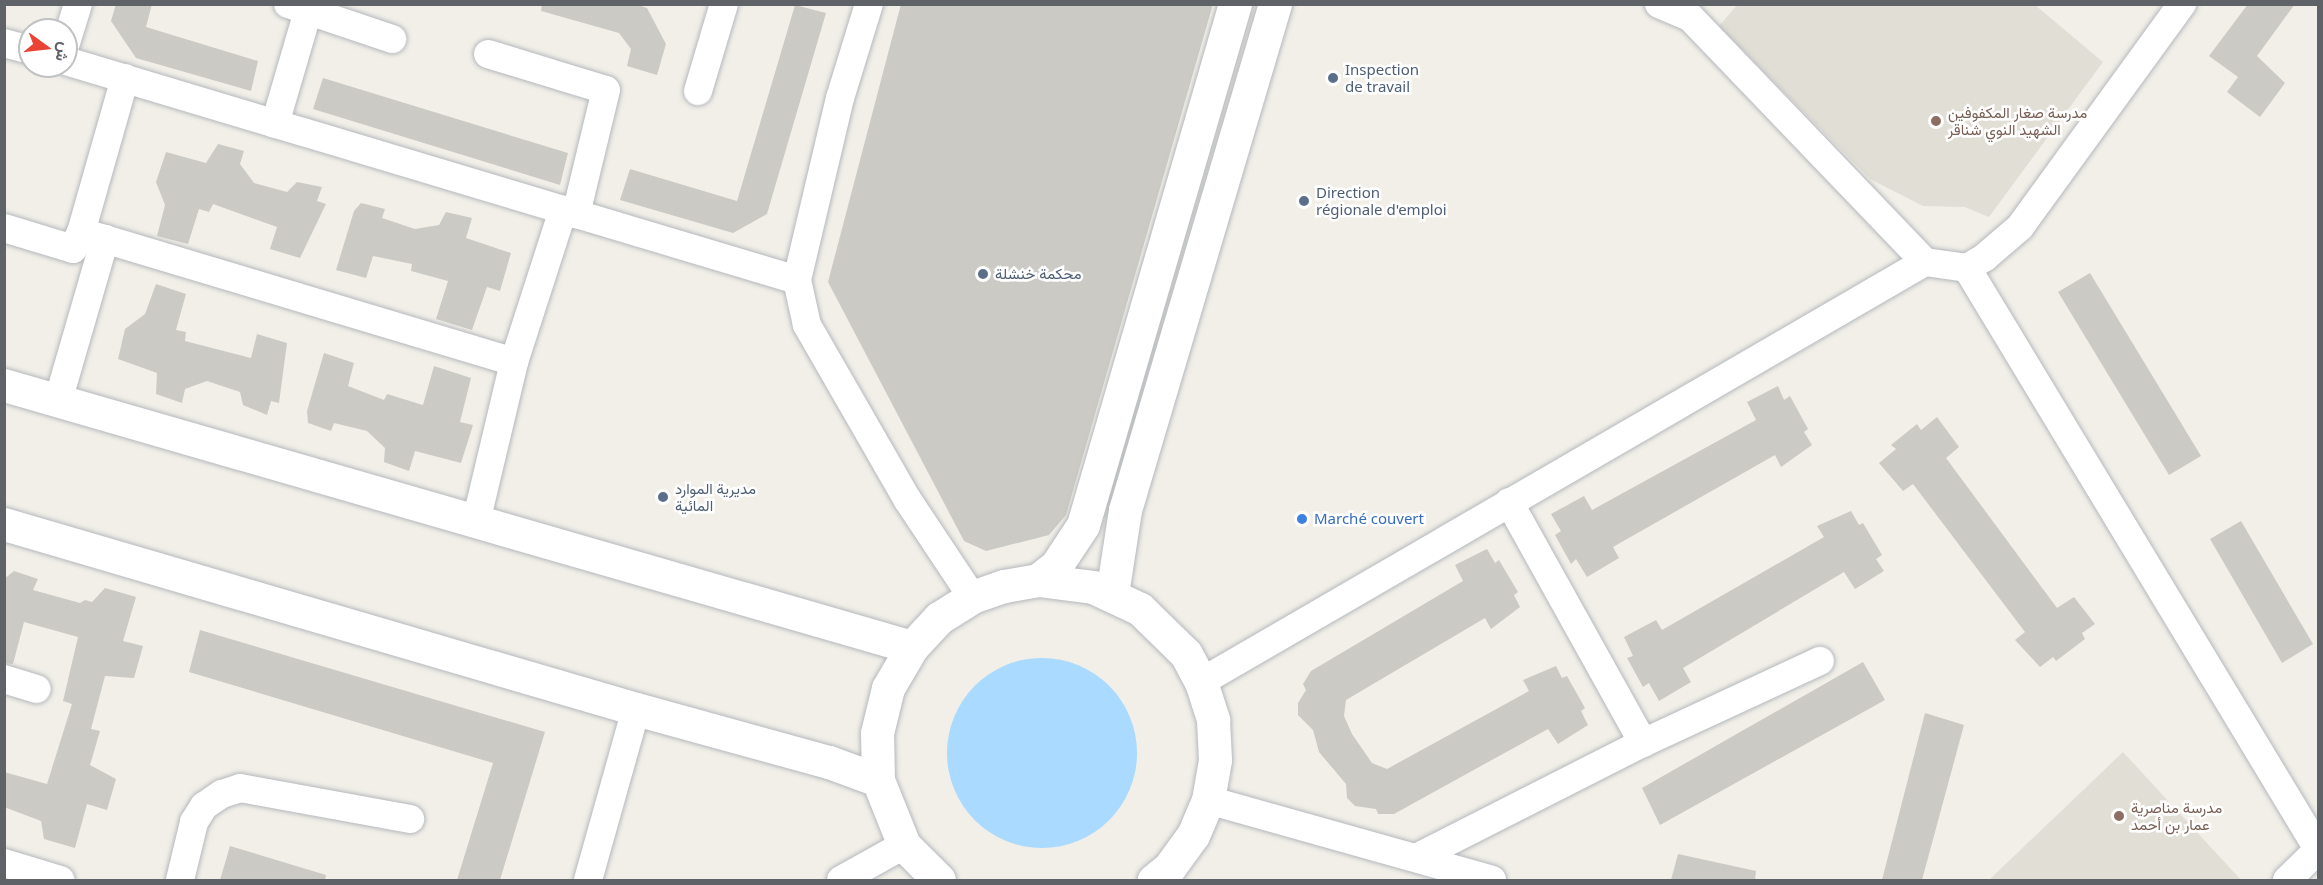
<!DOCTYPE html>
<html>
<head>
<meta charset="utf-8">
<style>
	body { margin:0 }
	#map { position:relative; width:2323px; height:885px; overflow:hidden; background:#f1efe8; font-family:"Noto Sans",Vazirmatn,sans-serif }
	div>[style] { position:absolute }
	.education>* { inset:0; background:#e1ded6 }
	.water>* { inset:0; background:#aadaff }
	.round { border-radius:50% }
	.building>* { inset:0; background:#cccac5 }
	.roads { filter:drop-shadow(0 0 2px #b5b8bc) drop-shadow(0 0 2px #b5b8bc) }
	.street>* { height:28px; margin:-14px; padding:0 14px; transform-origin:14px; border-radius:14px; background:#fff }
	.secondary>* { height:33px; margin:-16.5px; padding:0 16.5px; transform-origin:16.5px; border-radius:16.5px; background:#fff }
	.dots>* { width:16px; height:16px; translate:-50% -50%; box-sizing:border-box; border:3px solid #fff; border-radius:50% }
	span { translate:-50% -50%; white-space:nowrap; text-align:center; line-height:1.15; -webkit-text-stroke:5px #fff; paint-order:stroke }
	.service-label { font-size:15px; color:#4e5e75 }
	.left { translate:0 -50%; text-align:left }
	.education-label { font-size:15px; color:#785e54 }
	.shop-label { font-size:15px; color:#366cbe }
	.frame { position:absolute; inset:0; border:6px solid #5f6368; pointer-events:none }
	.north { position:absolute; left:18px; top:18px; width:60px; height:60px; box-sizing:border-box; background:#fff; border:2px solid #bfc1c3; border-radius:50%; rotate:105deg; font-size:16px; font-weight:700; line-height:24px; text-align:center; color:#5f6368 }
	.north::after { content:''; display:block; margin:auto; width:21px; height:27px; background:#ea4335; clip-path:polygon(50% 0,100% 100%,50% 72%,0 100%) }
</style>
</head>
<body>
<div id="map">
	<div class="education">
		<i style="clip-path:polygon(1738px 4px,2035px 5px,2103px 62px,1989px 217px,1965px 207px,1923px 206px,1870px 179px,1719px 26px)"></i>
		<i style="clip-path:polygon(2123px 752px,2241px 880px,1989px 880px)"></i>
	</div>
	<div class="water">
		<i class="round" style="left:947px;top:658px;width:190px;height:190px"></i>
	</div>
	<div class="building">
		<i style="clip-path:polygon(116px 4px,152px 4px,146px 27px,258px 61px,251px 91px,136px 58px,111px 21px)"></i>
		<i style="clip-path:polygon(542px 4px,635px 4px,647px 8px,666px 44px,657px 75px,627px 66px,631px 49px,619px 33px,541px 11px)"></i>
		<i style="clip-path:polygon(901px 4px,1213px 4px,1066px 515px,1049px 535px,986px 551px,964px 541px,828px 282px)"></i>
		<i style="clip-path:polygon(2248px 4px,2295px 4px,2257px 56px,2285px 83px,2260px 117px,2227px 92px,2238px 77px,2209px 56px)"></i>
		<i style="clip-path:polygon(795px 5px,826px 13px,767px 214px,733px 233px,620px 200px,630px 169px,737px 201px)"></i>
		<i style="clip-path:polygon(323px 78px,568px 153px,560px 185px,313px 109px)"></i>
		<i style="clip-path:polygon(218px 144px,244px 151px,240px 164px,254px 183px,287px 192px,297px 182px,322px 187px,317px 201px,326px 204px,300px 258px,270px 249px,277px 227px,213px 204px,209px 212px,199px 209px,188px 244px,157px 236px,165px 205px,156px 182px,166px 152px,206px 163px)"></i>
		<i style="clip-path:polygon(361px 203px,385px 209px,382px 218px,415px 229px,439px 225px,446px 212px,472px 218px,466px 238px,511px 253px,500px 291px,487px 287px,472px 330px,436px 319px,448px 281px,411px 271px,412px 264px,373px 256px,366px 278px,336px 270px,354px 211px)"></i>
		<i style="clip-path:polygon(2090px 273px,2201px 456px,2169px 475px,2058px 292px)"></i>
		<i style="clip-path:polygon(156px 284px,186px 294px,176px 330px,186px 332px,185px 341px,251px 358px,257px 334px,287px 343px,279px 403px,271px 401px,267px 415px,243px 405px,240px 392px,207px 381px,185px 389px,182px 403px,156px 394px,157px 373px,118px 359px,125px 329px,145px 314px)"></i>
		<i style="clip-path:polygon(324px 353px,354px 363px,348px 386px,384px 400px,387px 394px,423px 405px,434px 366px,471px 378px,460px 422px,473px 425px,461px 463px,415px 451px,409px 471px,384px 462px,385px 448px,367px 431px,334px 423px,331px 431px,308px 423px,307px 411px)"></i>
		<i style="clip-path:polygon(1778px 386px,1784px 400px,1790px 396px,1808px 429px,1804px 432px,1812px 445px,1781px 467px,1775px 455px,1613px 547px,1619px 558px,1587px 577px,1576px 559px,1571px 564px,1555px 535px,1561px 531px,1551px 514px,1584px 496px,1592px 510px,1756px 420px,1747px 402px)"></i>
		<i style="clip-path:polygon(1937px 417px,1959px 447px,1946px 458px,2057px 608px,2074px 597px,2095px 624px,2082px 633px,2085px 639px,2056px 661px,2053px 657px,2040px 667px,2015px 640px,2025px 632px,1913px 484px,1903px 491px,1879px 463px,1896px 449px,1891px 445px,1917px 424px,1921px 430px)"></i>
		<i style="clip-path:polygon(1851px 511px,1859px 525px,1863px 523px,1882px 555px,1876px 559px,1884px 571px,1855px 589px,1844px 572px,1683px 668px,1691px 682px,1659px 701px,1649px 683px,1643px 687px,1627px 658px,1633px 656px,1624px 637px,1656px 620px,1662px 630px,1824px 537px,1817px 526px)"></i>
		<i style="clip-path:polygon(2241px 521px,2313px 644px,2282px 663px,2210px 539px)"></i>
		<i style="clip-path:polygon(1487px 549px,1495px 563px,1499px 560px,1518px 592px,1514px 595px,1520px 607px,1491px 629px,1485px 618px,1346px 700px,1344px 716px,1352px 734px,1372px 763px,1387px 769px,1529px 691px,1523px 680px,1556px 666px,1562px 678px,1567px 676px,1585px 708px,1581px 711px,1588px 725px,1558px 744px,1548px 729px,1394px 814px,1378px 814px,1376px 809px,1355px 806px,1347px 798px,1346px 784px,1319px 752px,1313px 730px,1298px 715px,1298px 703px,1306px 690px,1303px 684px,1311px 671px,1463px 581px,1455px 565px)"></i>
		<i style="clip-path:polygon(14px 571px,38px 579px,33px 590px,80px 603px,85px 600px,92px 602px,105px 588px,136px 597px,123px 641px,143px 646px,134px 678px,105px 676px,91px 729px,100px 731px,90px 765px,116px 779px,107px 810px,87px 804px,75px 848px,44px 839px,41px 821px,4px 807px,4px 772px,47px 784px,72px 704px,63px 701px,78px 637px,24px 622px,13px 664px,4px 663px,4px 579px)"></i>
		<i style="clip-path:polygon(200px 630px,545px 732px,500px 880px,457px 880px,493px 763px,189px 672px)"></i>
		<i style="clip-path:polygon(1863px 662px,1885px 700px,1660px 825px,1642px 788px)"></i>
		<i style="clip-path:polygon(1925px 713px,1964px 725px,1922px 880px,1882px 880px)"></i>
		<i style="clip-path:polygon(230px 846px,326px 875px,325px 880px,220px 880px)"></i>
		<i style="clip-path:polygon(1678px 854px,1756px 871px,1755px 880px,1671px 880px)"></i>
	</div>
	<div class="roads">
		<div class="street">
			<i style="left:288px;top:4px;width:110px;rotate:18.6deg"></i>
			<i style="left:869px;top:4px;width:98px;rotate:107.1deg"></i>
			<i style="left:840px;top:98px;width:187px;rotate:103.3deg"></i>
			<i style="left:797px;top:280px;width:46px;rotate:77.5deg"></i>
			<i style="left:807px;top:325px;width:201px;rotate:60.1deg"></i>
			<i style="left:907px;top:499px;width:118px;rotate:56.4deg"></i>
			<i style="left:1659px;top:4px;width:34px;rotate:23deg"></i>
			<i style="left:1690px;top:17px;width:339px;rotate:46.2deg"></i>
			<i style="left:4px;top:43px;width:27px;rotate:15deg"></i>
			<i style="left:66px;top:43px;width:41px;rotate:-72.9deg"></i>
			<i style="left:488px;top:54px;width:123px;rotate:17deg"></i>
			<i style="left:606px;top:90px;width:128px;rotate:103.6deg"></i>
			<i style="left:66px;top:61px;width:763px;rotate:16.68deg"></i>
			<i style="left:125px;top:78px;width:160px;rotate:105.9deg"></i>
			<i style="left:81px;top:232px;width:452px;rotate:16.7deg"></i>
			<i style="left:698px;top:91px;width:91px;rotate:-73.4deg"></i>
			<i style="left:275px;top:124px;width:118px;rotate:-73.7deg"></i>
			<i style="left:4px;top:228px;width:72px;rotate:16.9deg"></i>
			<i style="left:73px;top:249px;width:19px;rotate:-65deg"></i>
			<i style="left:1967px;top:268px;width:679px;rotate:58.86deg"></i>
			<i style="left:58px;top:401px;width:169px;rotate:-73.8deg"></i>
			<i style="left:1509px;top:502px;width:276px;rotate:60.9deg"></i>
			<i style="left:476px;top:522px;width:164px;rotate:-76.6deg"></i>
			<i style="left:514px;top:362px;width:160px;rotate:-72.1deg"></i>
			<i style="left:4px;top:679px;width:34px;rotate:17deg"></i>
			<i style="left:1201px;top:682px;width:837px;rotate:-30.12deg"></i>
			<i style="left:1925px;top:262px;width:42px;rotate:8.1deg"></i>
			<i style="left:1967px;top:268px;width:21px;rotate:-31deg"></i>
			<i style="left:1985px;top:257px;width:46px;rotate:-40.6deg"></i>
			<i style="left:2020px;top:227px;width:276px;rotate:-54deg"></i>
			<i style="left:1208px;top:800px;width:295px;rotate:15.7deg"></i>
			<i style="left:1416px;top:858px;width:254px;rotate:-26.9deg"></i>
			<i style="left:1643px;top:743px;width:195px;rotate:-24.9deg"></i>
			<i style="left:4px;top:863px;width:59px;rotate:16.9deg"></i>
			<i style="left:180px;top:880px;width:60px;rotate:-76.4deg"></i>
			<i style="left:194px;top:822px;width:19px;rotate:-58deg"></i>
			<i style="left:204px;top:806px;width:22px;rotate:-34deg"></i>
			<i style="left:222px;top:794px;width:19px;rotate:-18deg"></i>
			<i style="left:240px;top:788px;width:173px;rotate:10.3deg"></i>
			<i style="left:588px;top:880px;width:178px;rotate:-74.3deg"></i>
			<i style="left:841px;top:880px;width:72px;rotate:-29.1deg"></i>
			<i style="left:2287px;top:880px;width:43px;rotate:-44.1deg"></i>
		</div>
		<div class="secondary">
			<i style="left:4px;top:385px;width:945px;rotate:16.1deg"></i>
			<i style="left:4px;top:524px;width:659px;rotate:16.32deg"></i>
			<i style="left:636px;top:709px;width:200px;rotate:15.4deg"></i>
			<i style="left:829px;top:762px;width:52px;rotate:20.2deg"></i>
			<i style="left:1038px;top:580px;width:23px;rotate:-38deg"></i>
			<i style="left:1056px;top:566px;width:49px;rotate:-56.6deg"></i>
			<i style="left:1083px;top:525px;width:543px;rotate:-73.74deg"></i>
			<i style="left:1112px;top:594px;width:85px;rotate:-81.2deg"></i>
			<i style="left:1125px;top:510px;width:528px;rotate:-73.49deg"></i>
			<i style="left:939px;top:880px;width:49px;rotate:-135deg"></i>
			<i style="left:904px;top:845px;width:70px;rotate:-111.8deg"></i>
			<i style="left:878px;top:780px;width:47px;rotate:-91.2deg"></i>
			<i style="left:877px;top:733px;width:46px;rotate:-76.3deg"></i>
			<i style="left:888px;top:688px;width:48px;rotate:-59.7deg"></i>
			<i style="left:912px;top:647px;width:40px;rotate:-47deg"></i>
			<i style="left:939px;top:618px;width:39px;rotate:-32deg"></i>
			<i style="left:972px;top:597px;width:34px;rotate:-19deg"></i>
			<i style="left:1004px;top:586px;width:35px;rotate:-10deg"></i>
			<i style="left:1038px;top:580px;width:55px;rotate:7.3deg"></i>
			<i style="left:1093px;top:587px;width:52px;rotate:25.1deg"></i>
			<i style="left:1140px;top:609px;width:64px;rotate:44.4deg"></i>
			<i style="left:1186px;top:654px;width:32px;rotate:62deg"></i>
			<i style="left:1201px;top:682px;width:40px;rotate:72deg"></i>
			<i style="left:1213px;top:720px;width:40px;rotate:87.1deg"></i>
			<i style="left:1215px;top:760px;width:41px;rotate:99.9deg"></i>
			<i style="left:1208px;top:800px;width:38px;rotate:113deg"></i>
			<i style="left:1193px;top:835px;width:39px;rotate:126deg"></i>
			<i style="left:1170px;top:867px;width:21px;rotate:141deg"></i>
		</div>
	</div>
	<div class="dots">
		<i style="left:1333px;top:78px;background:#5c6f8a"></i>
		<i style="left:1936px;top:121px;background:#8d6e63"></i>
		<i style="left:1304px;top:201px;background:#5c6f8a"></i>
		<i style="left:983px;top:274px;background:#5c6f8a"></i>
		<i style="left:663px;top:497px;background:#5c6f8a"></i>
		<i style="left:1302px;top:519px;background:#3f7fe0"></i>
		<i style="left:2119px;top:816px;background:#8d6e63"></i>
	</div>
	<div class="service-label">
		<span class="left" style="left:1345px;top:78px">Inspection<br>de travail</span>
		<span class="left" style="left:1316px;top:201px">Direction<br>régionale d'emploi</span>
		<span class="left" style="left:995px;top:274px">محكمة خنشلة</span>
		<span class="left" style="left:675px;top:497px">مديرية الموارد<br>المائية</span>
	</div>
	<div class="education-label">
		<span class="left" style="left:1948px;top:121px">مدرسة صغار المكفوفين<br>الشهيد النوي شناقر</span>
		<span class="left" style="left:2131px;top:816px">مدرسة مناصرية<br>عمار بن أحمد</span>
	</div>
	<div class="shop-label">
		<span class="left" style="left:1314px;top:519px">Marché couvert</span>
	</div>
	<div class="frame"></div>
	<div class="north">ش</div>
</div>
</body>
</html>
